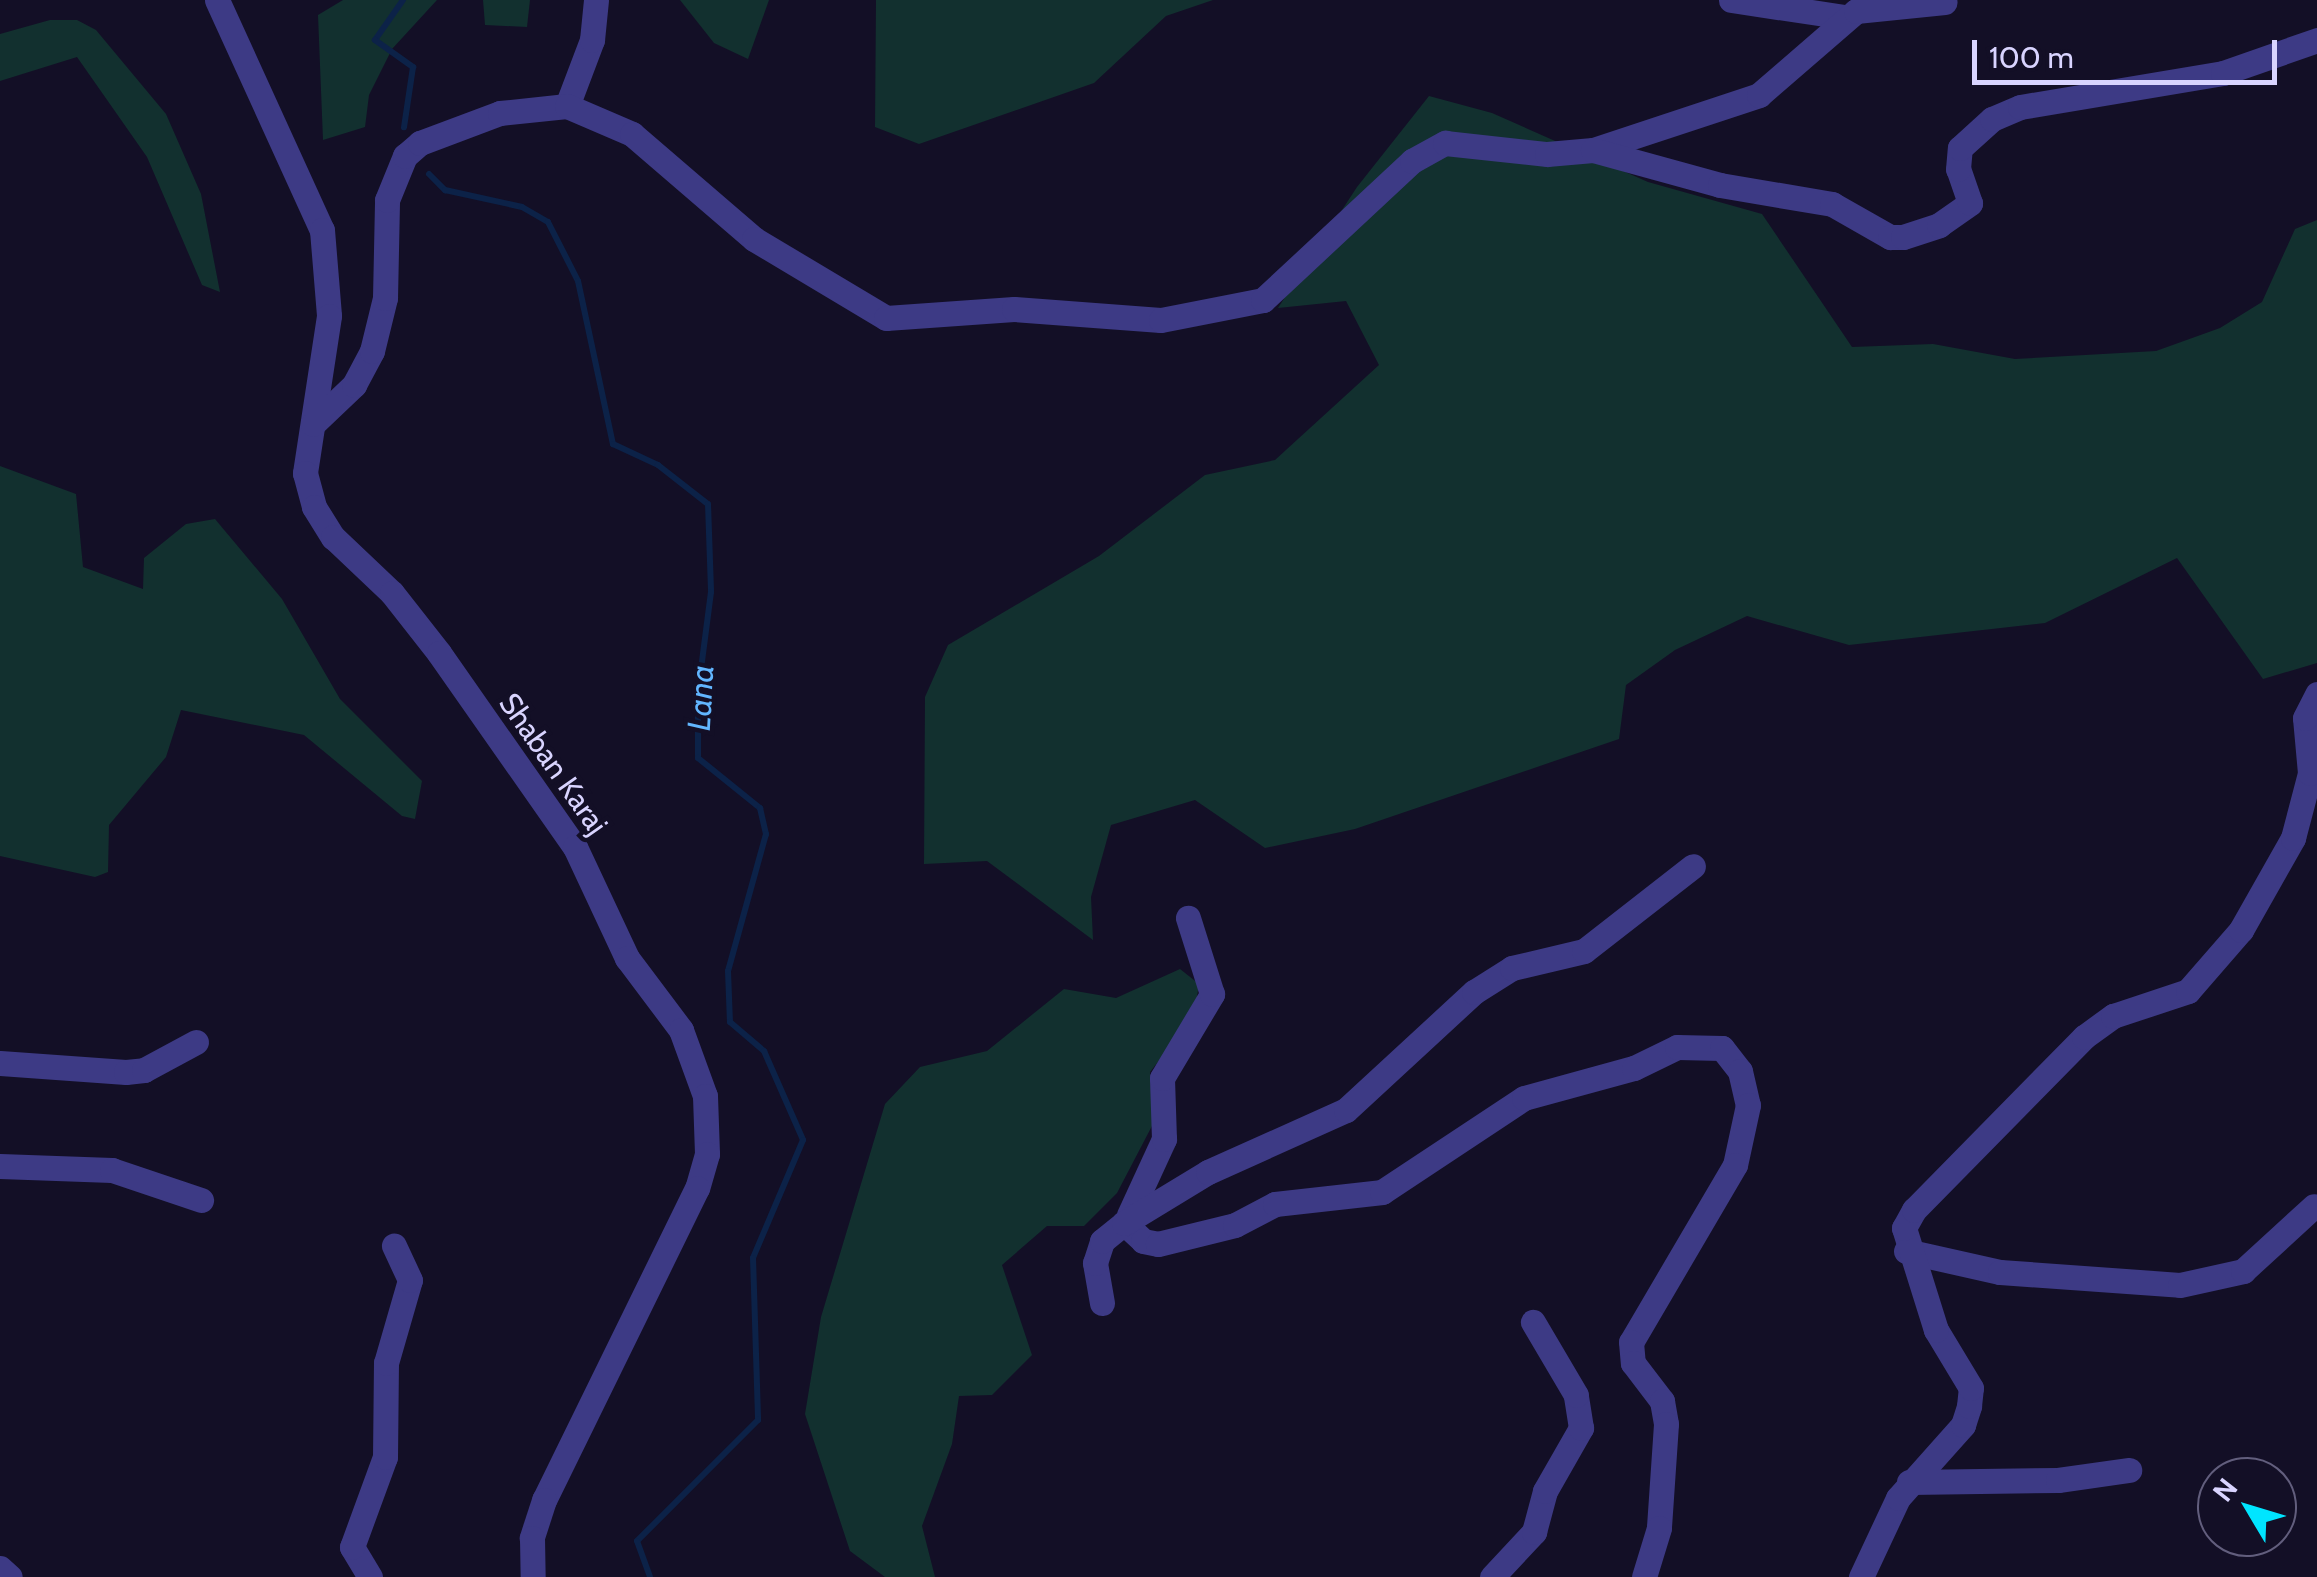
<!DOCTYPE html>
<html>
<head>
<meta charset="utf-8">
<style>
	body { margin:0 }
	#map { position:relative; width:2317px; height:1577px; overflow:hidden; background:#130f26; font-family:Cabin,sans-serif }
	div>[style] { position:absolute }
	.green>* { inset:0; background:#12302f }
	.stream>* { height:6px; margin:-3px; padding:0 3px; transform-origin:3px; border-radius:3px; background:#0c2248 }
	.minor>* { height:25px; margin:-12.5px; padding:0 12.5px; transform-origin:12.5px; border-radius:12.5px; background:#3d3a85 }
	span { translate:-50% -50%; white-space:nowrap; text-align:center; line-height:1.15; -webkit-text-stroke:9px #130f26; paint-order:stroke }
	.street-label { font-size:30px; color:#d9d4ff }
	.water-label { font-size:32px; color:#62b6ff; font-style:italic }
	.north { position:absolute; left:2197px; top:1457px; width:100px; height:100px; box-sizing:border-box; background:#130f26; border:2px solid #625e7d; border-radius:50%; rotate:308deg; font-size:28px; font-weight:700; line-height:40px; text-align:center; color:#d9d4ff }
	.north::after { content:''; display:block; margin:auto; width:35px; height:45px; background:#00e5ff; clip-path:polygon(50% 0,100% 100%,50% 72%,0 100%) }
	.scale { position:absolute; left:1972px; top:40px; width:305px; height:45px; box-sizing:border-box; border:5px solid #d9d4ff; border-top:0; padding-left:12px; font-size:30px; line-height:35px; white-space:nowrap; color:#d9d4ff; -webkit-text-stroke:8px #130f26; paint-order:stroke }
</style>
</head>
<body>
<div id="map">
	<div class="green">
		<i style="clip-path:polygon(343px 0,437px 0,392px 49px,369px 95px,365px 127px,323px 140px,318px 15px)"></i>
		<i style="clip-path:polygon(483px 0,530px 0,527px 27px,485px 25px)"></i>
		<i style="clip-path:polygon(680px 0,769px 0,748px 59px,714px 43px)"></i>
		<i style="clip-path:polygon(876px 0,1213px 0,1166px 16px,1094px 83px,919px 144px,875px 127px)"></i>
		<i style="clip-path:polygon(50px 20px,77px 20px,96px 30px,166px 114px,201px 194px,220px 292px,202px 285px,147px 157px,77px 57px,0 81px,0 34px)"></i>
		<i style="clip-path:polygon(1429px 96px,1492px 113px,1648px 182px,1762px 214px,1852px 347px,1933px 344px,2015px 359px,2156px 351px,2220px 328px,2262px 302px,2295px 229px,2317px 220px,2317px 663px,2263px 679px,2177px 558px,2045px 623px,1849px 645px,1747px 616px,1675px 650px,1626px 685px,1619px 739px,1355px 829px,1265px 848px,1195px 800px,1111px 825px,1091px 897px,1093px 940px,987px 861px,924px 864px,925px 697px,948px 645px,1099px 556px,1205px 475px,1275px 460px,1379px 365px,1346px 301px,1278px 308px,1357px 187px)"></i>
		<i style="clip-path:polygon(0 466px,76px 494px,83px 567px,143px 589px,144px 558px,186px 524px,215px 519px,282px 599px,340px 699px,422px 781px,415px 819px,402px 816px,304px 735px,181px 710px,166px 757px,109px 825px,108px 872px,95px 877px,0 856px)"></i>
		<i style="clip-path:polygon(1180px 969px,1199px 984px,1194px 1016px,1150px 1072px,1153px 1124px,1117px 1193px,1084px 1226px,1047px 1226px,1002px 1265px,1032px 1355px,992px 1395px,959px 1396px,952px 1444px,922px 1526px,935px 1577px,885px 1577px,850px 1551px,805px 1414px,821px 1317px,885px 1104px,920px 1067px,987px 1051px,1064px 989px,1116px 998px)"></i>
	</div>
	<div class="stream">
		<i style="left:403px;top:0;width:49px;rotate:125deg"></i>
		<i style="left:375px;top:40px;width:47px;rotate:35.4deg"></i>
		<i style="left:413px;top:67px;width:61px;rotate:98.5deg"></i>
		<i style="left:429px;top:174px;width:23px;rotate:45deg"></i>
		<i style="left:445px;top:190px;width:79px;rotate:12.4deg"></i>
		<i style="left:522px;top:207px;width:30px;rotate:30deg"></i>
		<i style="left:548px;top:222px;width:66px;rotate:63deg"></i>
		<i style="left:578px;top:281px;width:167px;rotate:77.9deg"></i>
		<i style="left:613px;top:444px;width:50px;rotate:25deg"></i>
		<i style="left:658px;top:465px;width:63px;rotate:38deg"></i>
		<i style="left:708px;top:504px;width:88px;rotate:88deg"></i>
		<i style="left:711px;top:592px;width:101px;rotate:97.4deg"></i>
		<i style="left:698px;top:692px;width:66px;rotate:90deg"></i>
		<i style="left:698px;top:758px;width:80px;rotate:38.9deg"></i>
		<i style="left:760px;top:808px;width:27px;rotate:77deg"></i>
		<i style="left:766px;top:834px;width:142px;rotate:105.5deg"></i>
		<i style="left:728px;top:971px;width:51px;rotate:87.8deg"></i>
		<i style="left:730px;top:1022px;width:45px;rotate:40.5deg"></i>
		<i style="left:764px;top:1051px;width:97px;rotate:66.3deg"></i>
		<i style="left:803px;top:1140px;width:128px;rotate:113deg"></i>
		<i style="left:753px;top:1258px;width:162px;rotate:88.2deg"></i>
		<i style="left:758px;top:1420px;width:171px;rotate:135deg"></i>
		<i style="left:637px;top:1541px;width:38px;rotate:70deg"></i>
	</div>
	<div class="minor">
		<i style="left:217px;top:0;width:253px;rotate:65.5deg"></i>
		<i style="left:322px;top:230px;width:86px;rotate:85.3deg"></i>
		<i style="left:329px;top:316px;width:159px;rotate:98.7deg"></i>
		<i style="left:305px;top:473px;width:35px;rotate:75deg"></i>
		<i style="left:314px;top:507px;width:36px;rotate:58deg"></i>
		<i style="left:333px;top:537px;width:81px;rotate:43.5deg"></i>
		<i style="left:392px;top:593px;width:76px;rotate:51.9deg"></i>
		<i style="left:439px;top:653px;width:237px;rotate:55deg"></i>
		<i style="left:575px;top:847px;width:123px;rotate:64.9deg"></i>
		<i style="left:627px;top:958px;width:90px;rotate:53.1deg"></i>
		<i style="left:681px;top:1030px;width:70px;rotate:70deg"></i>
		<i style="left:705px;top:1096px;width:58px;rotate:88deg"></i>
		<i style="left:707px;top:1154px;width:35px;rotate:106deg"></i>
		<i style="left:697px;top:1188px;width:347px;rotate:116.1deg"></i>
		<i style="left:544px;top:1500px;width:40px;rotate:108deg"></i>
		<i style="left:532px;top:1538px;width:39px;rotate:89deg"></i>
		<i style="left:1731px;top:0;width:115px;rotate:8.5deg"></i>
		<i style="left:567px;top:106px;width:71px;rotate:-69.3deg"></i>
		<i style="left:592px;top:40px;width:40px;rotate:-84.3deg"></i>
		<i style="left:1593px;top:150px;width:175px;rotate:-18.3deg"></i>
		<i style="left:1759px;top:95px;width:128px;rotate:-40.9deg"></i>
		<i style="left:1856px;top:11px;width:89px;rotate:-5.8deg"></i>
		<i style="left:313px;top:424px;width:57px;rotate:-43.6deg"></i>
		<i style="left:354px;top:385px;width:38px;rotate:-62deg"></i>
		<i style="left:372px;top:351px;width:55px;rotate:-76.2deg"></i>
		<i style="left:385px;top:298px;width:98px;rotate:-88.8deg"></i>
		<i style="left:387px;top:200px;width:48px;rotate:-67.8deg"></i>
		<i style="left:405px;top:156px;width:20px;rotate:-41deg"></i>
		<i style="left:420px;top:143px;width:85px;rotate:-20.6deg"></i>
		<i style="left:500px;top:113px;width:67px;rotate:-6deg"></i>
		<i style="left:567px;top:106px;width:71px;rotate:23.3deg"></i>
		<i style="left:632px;top:134px;width:161px;rotate:40.7deg"></i>
		<i style="left:754px;top:239px;width:154px;rotate:30.9deg"></i>
		<i style="left:886px;top:318px;width:128px;rotate:-4deg"></i>
		<i style="left:1014px;top:309px;width:147px;rotate:4.3deg"></i>
		<i style="left:1161px;top:320px;width:104px;rotate:-11.1deg"></i>
		<i style="left:1263px;top:300px;width:204px;rotate:-43deg"></i>
		<i style="left:1412px;top:161px;width:38px;rotate:-29deg"></i>
		<i style="left:1445px;top:143px;width:103px;rotate:6.2deg"></i>
		<i style="left:1547px;top:154px;width:46px;rotate:-5deg"></i>
		<i style="left:1593px;top:150px;width:132px;rotate:15.4deg"></i>
		<i style="left:1720px;top:185px;width:114px;rotate:9.6deg"></i>
		<i style="left:1832px;top:204px;width:67px;rotate:29.6deg"></i>
		<i style="left:1890px;top:237px;width:13px"></i>
		<i style="left:1903px;top:237px;width:38px;rotate:-18deg"></i>
		<i style="left:1939px;top:225px;width:38px;rotate:-35deg"></i>
		<i style="left:1970px;top:203px;width:36px;rotate:-109deg"></i>
		<i style="left:1958px;top:169px;width:21px;rotate:-85deg"></i>
		<i style="left:1960px;top:148px;width:43px;rotate:-42.2deg"></i>
		<i style="left:1992px;top:119px;width:30px;rotate:-23deg"></i>
		<i style="left:2020px;top:107px;width:206px;rotate:-9.5deg"></i>
		<i style="left:2223px;top:73px;width:100px;rotate:-19.3deg"></i>
		<i style="left:0;top:1063px;width:126px;rotate:4.1deg"></i>
		<i style="left:126px;top:1072px;width:18px;rotate:-6deg"></i>
		<i style="left:144px;top:1070px;width:59px;rotate:-28.3deg"></i>
		<i style="left:0;top:1166px;width:112px;rotate:2deg"></i>
		<i style="left:112px;top:1170px;width:94px;rotate:18.6deg"></i>
		<i style="left:1129px;top:1215px;width:84px;rotate:-65.3deg"></i>
		<i style="left:1164px;top:1139px;width:61px;rotate:-91.9deg"></i>
		<i style="left:1162px;top:1078px;width:98px;rotate:-59.2deg"></i>
		<i style="left:1212px;top:994px;width:80px;rotate:-107.5deg"></i>
		<i style="left:1124px;top:1223px;width:26px;rotate:43deg"></i>
		<i style="left:1143px;top:1241px;width:15px;rotate:11deg"></i>
		<i style="left:1158px;top:1244px;width:79px;rotate:-13.9deg"></i>
		<i style="left:1235px;top:1225px;width:45px;rotate:-27.7deg"></i>
		<i style="left:1275px;top:1204px;width:108px;rotate:-6.4deg"></i>
		<i style="left:1382px;top:1192px;width:170px;rotate:-33.5deg"></i>
		<i style="left:1524px;top:1098px;width:114px;rotate:-15.3deg"></i>
		<i style="left:1634px;top:1068px;width:48px;rotate:-26deg"></i>
		<i style="left:1677px;top:1047px;width:45px;rotate:1.3deg"></i>
		<i style="left:1722px;top:1048px;width:29px;rotate:52deg"></i>
		<i style="left:1740px;top:1071px;width:35px;rotate:77deg"></i>
		<i style="left:1748px;top:1105px;width:61px;rotate:102.2deg"></i>
		<i style="left:1735px;top:1165px;width:205px;rotate:120.4deg"></i>
		<i style="left:1631px;top:1342px;width:21px;rotate:85deg"></i>
		<i style="left:1633px;top:1363px;width:48px;rotate:52.7deg"></i>
		<i style="left:1662px;top:1401px;width:23px;rotate:80deg"></i>
		<i style="left:1666px;top:1424px;width:104px;rotate:93.9deg"></i>
		<i style="left:1659px;top:1528px;width:51px;rotate:107deg"></i>
		<i style="left:1906px;top:1251px;width:96px;rotate:12.6deg"></i>
		<i style="left:2000px;top:1272px;width:180px;rotate:4.1deg"></i>
		<i style="left:2180px;top:1285px;width:65px;rotate:-12.5deg"></i>
		<i style="left:2243px;top:1271px;width:96px;rotate:-42.5deg"></i>
		<i style="left:1102px;top:1303px;width:41px;rotate:-99.9deg"></i>
		<i style="left:1095px;top:1263px;width:23px;rotate:-72deg"></i>
		<i style="left:1102px;top:1241px;width:28px;rotate:-39deg"></i>
		<i style="left:1124px;top:1223px;width:98px;rotate:-31.3deg"></i>
		<i style="left:1208px;top:1172px;width:151px;rotate:-24.2deg"></i>
		<i style="left:1346px;top:1110px;width:174px;rotate:-42.7deg"></i>
		<i style="left:1474px;top:992px;width:45px;rotate:-32.3deg"></i>
		<i style="left:1512px;top:968px;width:74px;rotate:-13.3deg"></i>
		<i style="left:1584px;top:951px;width:138px;rotate:-37.9deg"></i>
		<i style="left:1909px;top:1482px;width:149px;rotate:-0.8deg"></i>
		<i style="left:2058px;top:1480px;width:72px;rotate:-8deg"></i>
		<i style="left:0;top:1568px;width:13px;rotate:42deg"></i>
		<i style="left:370px;top:1577px;width:35px;rotate:-121deg"></i>
		<i style="left:352px;top:1547px;width:96px;rotate:-69.9deg"></i>
		<i style="left:385px;top:1457px;width:94px;rotate:-89.4deg"></i>
		<i style="left:386px;top:1363px;width:86px;rotate:-73.9deg"></i>
		<i style="left:410px;top:1280px;width:38px;rotate:-115deg"></i>
		<i style="left:1492px;top:1577px;width:62px;rotate:-47deg"></i>
		<i style="left:1534px;top:1532px;width:42px;rotate:-75deg"></i>
		<i style="left:1545px;top:1491px;width:73px;rotate:-60.3deg"></i>
		<i style="left:1581px;top:1428px;width:33px;rotate:-99deg"></i>
		<i style="left:1576px;top:1395px;width:85px;rotate:-120.5deg"></i>
		<i style="left:1861px;top:1577px;width:87px;rotate:-64.9deg"></i>
		<i style="left:1898px;top:1498px;width:98px;rotate:-48.3deg"></i>
		<i style="left:1963px;top:1425px;width:20px;rotate:-72deg"></i>
		<i style="left:1969px;top:1406px;width:18px;rotate:-84deg"></i>
		<i style="left:1971px;top:1388px;width:68px;rotate:-121.1deg"></i>
		<i style="left:1936px;top:1330px;width:107px;rotate:-107.4deg"></i>
		<i style="left:1904px;top:1228px;width:21px;rotate:-61deg"></i>
		<i style="left:1914px;top:1210px;width:243px;rotate:-45.5deg"></i>
		<i style="left:2084px;top:1037px;width:36px;rotate:-36deg"></i>
		<i style="left:2113px;top:1016px;width:79px;rotate:-18.4deg"></i>
		<i style="left:2188px;top:991px;width:81px;rotate:-49deg"></i>
		<i style="left:2241px;top:930px;width:106px;rotate:-60.5deg"></i>
		<i style="left:2293px;top:838px;width:67px;rotate:-75.3deg"></i>
		<i style="left:2310px;top:773px;width:55px;rotate:-95.2deg"></i>
		<i style="left:2305px;top:718px;width:27px;rotate:-63deg"></i>
	</div>
	<div class="street-label">
		<span style="left:553px;top:764px;rotate:55deg">Shaban Karaj</span>
	</div>
	<div class="water-label">
		<span style="left:701px;top:698px;rotate:-87deg">Lana</span>
	</div>
	<div class="north">N</div>
	<div class="scale">100 m</div>
</div>
</body>
</html>
